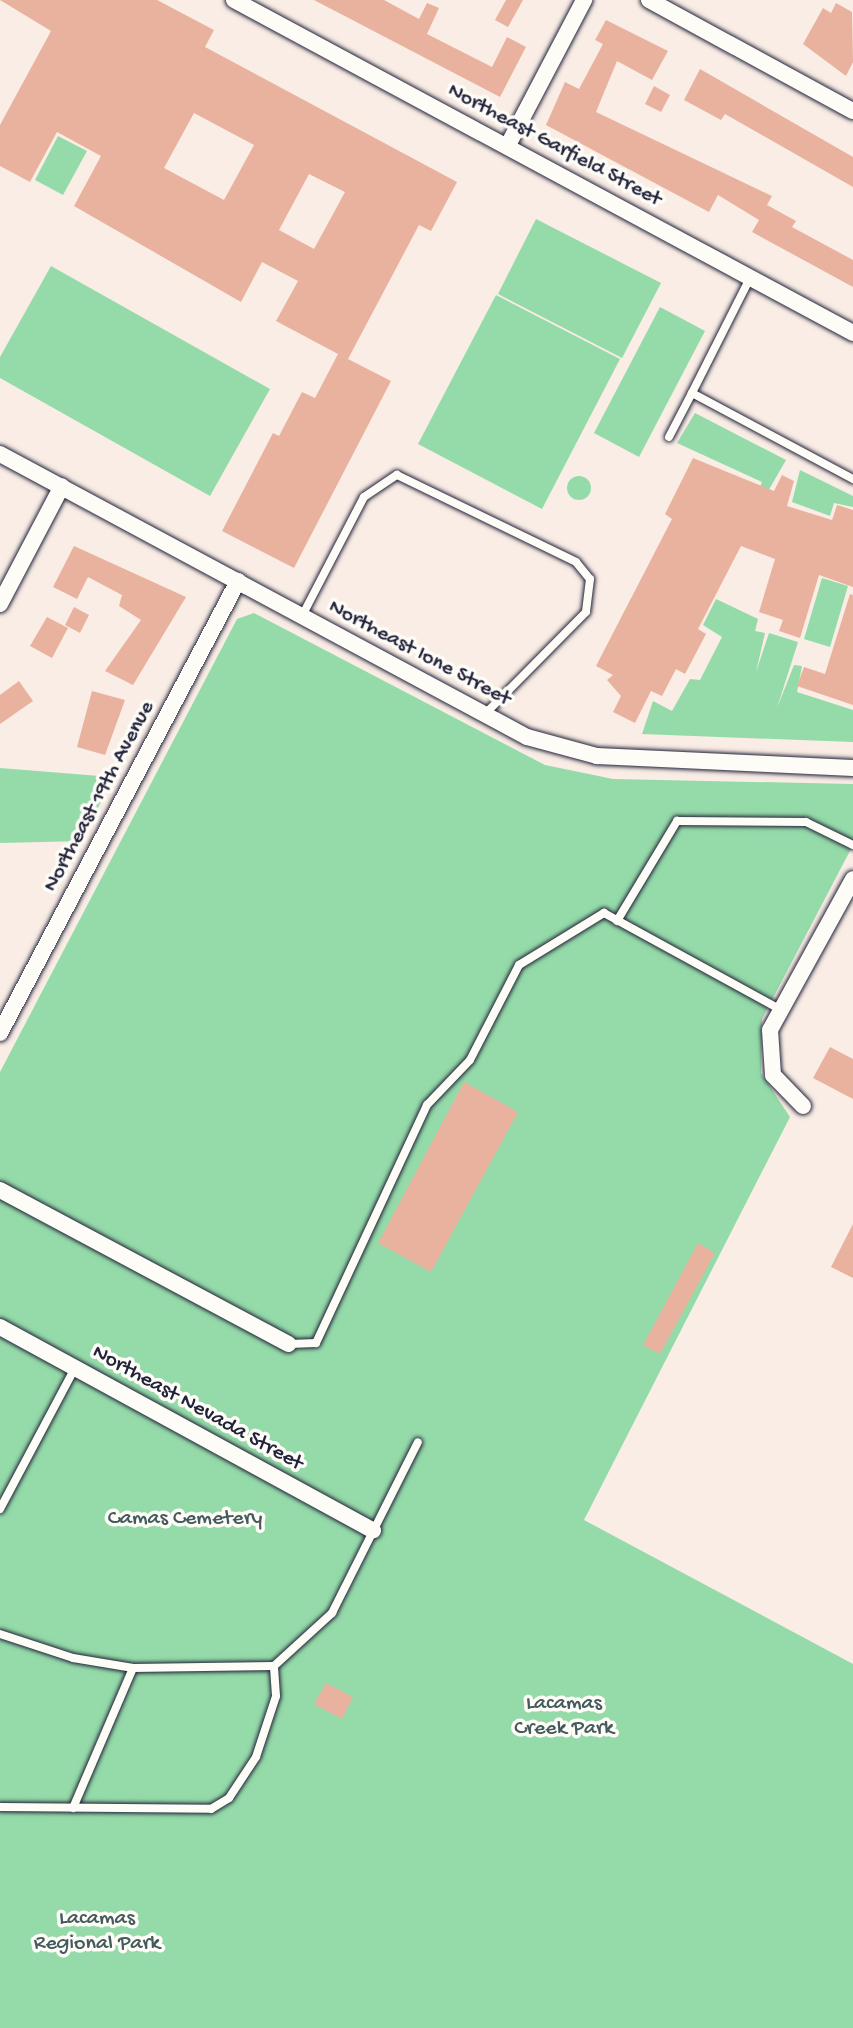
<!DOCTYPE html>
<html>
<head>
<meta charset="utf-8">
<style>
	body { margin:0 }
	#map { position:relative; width:853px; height:2028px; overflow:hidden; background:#f9ede5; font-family:"Gochi Hand",sans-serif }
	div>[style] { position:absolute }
	.green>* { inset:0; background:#95dba9 }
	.round { border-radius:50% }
	.building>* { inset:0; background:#e9b29f }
	.roads { filter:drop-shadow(0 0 2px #22223b) drop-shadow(0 0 2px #22223b) }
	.service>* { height:8px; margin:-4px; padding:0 4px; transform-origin:4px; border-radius:4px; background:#fdfcf7 }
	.minor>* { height:16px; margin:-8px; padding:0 8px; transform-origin:8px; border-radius:8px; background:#fdfcf7 }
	span { translate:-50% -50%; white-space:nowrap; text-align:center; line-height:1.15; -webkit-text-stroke:7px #fdfcf7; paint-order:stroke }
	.street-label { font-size:22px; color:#22223b }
	.park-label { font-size:22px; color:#445a5c }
</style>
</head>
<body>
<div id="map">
	<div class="green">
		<i style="clip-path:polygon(58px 136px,87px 151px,63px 195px,35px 180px)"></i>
		<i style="clip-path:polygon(536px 219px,661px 283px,622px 358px,498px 294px)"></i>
		<i style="clip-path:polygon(51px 266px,270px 389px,210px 496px,0 378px,0 357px)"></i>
		<i style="clip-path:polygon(496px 295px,620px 359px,542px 509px,418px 444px)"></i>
		<i style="clip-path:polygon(660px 307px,705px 331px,639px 457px,594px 433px)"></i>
		<i style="clip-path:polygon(695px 413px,786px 460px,767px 493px,755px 500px,762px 482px,677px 443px)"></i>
		<i style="clip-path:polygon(800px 470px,853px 496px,853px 507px,834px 503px,830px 516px,792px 502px)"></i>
		<i class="round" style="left:567px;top:476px;width:24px;height:24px"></i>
		<i style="clip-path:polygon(822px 578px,848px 586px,830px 647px,804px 639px)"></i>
		<i style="clip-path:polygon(716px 599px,758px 619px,755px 631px,765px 633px,756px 672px,769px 633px,798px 642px,777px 708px,794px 665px,802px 666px,797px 692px,853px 710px,853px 742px,642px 734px,653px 701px,672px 711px,690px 679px,700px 680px,722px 637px,703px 625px)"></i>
		<i style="clip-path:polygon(254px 613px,545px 765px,613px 779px,853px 784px,853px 845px,762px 1019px,761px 1073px,790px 1117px,584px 1520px,853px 1664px,853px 2028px,0 2028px,0 1072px,237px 619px)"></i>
		<i style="clip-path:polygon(0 768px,112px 777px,83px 841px,0 843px)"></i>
	</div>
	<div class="building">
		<i style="clip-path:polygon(evenodd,0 0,157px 0,214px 30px,205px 47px,457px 182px,431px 231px,419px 225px,348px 359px,391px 381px,294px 568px,222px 531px,273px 433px,279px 436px,302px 392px,315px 398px,338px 354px,276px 321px,298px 281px,262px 262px,241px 302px,74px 206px,101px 156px,57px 132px,30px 182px,0 166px,0 125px,51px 31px,0 0,194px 113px,254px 145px,224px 200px,164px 168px,194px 113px,0 0,309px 174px,345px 192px,314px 249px,279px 230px,309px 174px)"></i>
		<i style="clip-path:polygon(314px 0,384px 0,419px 19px,427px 3px,439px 8px,427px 34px,492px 67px,507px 37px,526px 47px,500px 97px)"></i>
		<i style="clip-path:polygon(506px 0,523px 0,508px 27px,495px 20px)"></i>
		<i style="clip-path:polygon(836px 3px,852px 12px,853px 62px,846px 76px,803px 44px,823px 8px,831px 13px)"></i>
		<i style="clip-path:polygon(606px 20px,668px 51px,652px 80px,617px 61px,596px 112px,772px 196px,767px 205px,796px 221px,792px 227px,853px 260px,853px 287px,752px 232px,759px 220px,718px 195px,709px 212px,546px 125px,565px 82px,579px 89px,603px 44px,595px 40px)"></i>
		<i style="clip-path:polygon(700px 69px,853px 157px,853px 187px,725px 114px,721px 120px,684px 100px)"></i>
		<i style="clip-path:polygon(654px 86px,670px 95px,661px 112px,645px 104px)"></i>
		<i style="clip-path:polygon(693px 458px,774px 491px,782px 475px,794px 481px,787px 506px,832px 520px,837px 505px,853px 510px,853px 587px,819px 575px,800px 638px,779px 631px,783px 620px,759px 612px,775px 559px,741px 546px,698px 629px,706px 634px,685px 674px,676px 669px,662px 696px,651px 691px,635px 723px,613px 712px,621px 696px,607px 680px,613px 675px,596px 666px,672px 519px,665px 514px)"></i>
		<i style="clip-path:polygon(74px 546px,186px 597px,133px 685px,105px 671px,141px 620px,119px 606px,122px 595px,88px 577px,77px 599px,53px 587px)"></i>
		<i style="clip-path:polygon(850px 594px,853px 595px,853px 705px,797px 686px,804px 667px,825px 674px)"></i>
		<i style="clip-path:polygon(74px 607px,89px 615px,80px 633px,65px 625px)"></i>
		<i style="clip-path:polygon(47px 617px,68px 628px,52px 658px,30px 646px)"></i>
		<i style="clip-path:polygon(19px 681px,33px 701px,0 724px,0 695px)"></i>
		<i style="clip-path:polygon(92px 691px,125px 700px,105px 755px,77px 747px)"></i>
		<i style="clip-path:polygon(830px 1047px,853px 1059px,853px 1099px,813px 1078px)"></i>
		<i style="clip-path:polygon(464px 1082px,518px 1112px,431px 1272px,378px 1243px)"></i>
		<i style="clip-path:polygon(853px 1224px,853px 1278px,831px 1267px)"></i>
		<i style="clip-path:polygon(698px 1243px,715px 1253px,660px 1354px,643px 1345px)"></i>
		<i style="clip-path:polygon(326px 1683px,353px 1697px,342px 1719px,314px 1704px)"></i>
	</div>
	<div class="roads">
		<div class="service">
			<i style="left:750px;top:278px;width:129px;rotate:116.8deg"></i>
			<i style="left:692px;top:393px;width:183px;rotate:28.1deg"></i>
			<i style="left:669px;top:437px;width:50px;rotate:-62.4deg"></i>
			<i style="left:302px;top:616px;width:134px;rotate:-62.5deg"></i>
			<i style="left:364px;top:497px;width:40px;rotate:-34deg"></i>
			<i style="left:397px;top:475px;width:199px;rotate:25.9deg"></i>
			<i style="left:576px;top:562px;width:22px;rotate:51deg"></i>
			<i style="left:590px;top:579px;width:33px;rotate:97deg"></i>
			<i style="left:586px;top:612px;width:142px;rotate:134.7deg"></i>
			<i style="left:617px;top:921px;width:117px;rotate:-59deg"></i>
			<i style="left:677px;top:821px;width:129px;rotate:0.4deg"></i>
			<i style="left:806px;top:822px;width:52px;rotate:26.1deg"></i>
			<i style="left:289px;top:1344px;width:27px;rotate:-2deg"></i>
			<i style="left:316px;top:1343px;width:263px;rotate:-65deg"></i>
			<i style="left:427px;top:1105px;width:62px;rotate:-46.3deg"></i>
			<i style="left:470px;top:1060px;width:107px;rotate:-62.7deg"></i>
			<i style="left:519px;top:965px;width:100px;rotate:-31.5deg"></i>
			<i style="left:604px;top:913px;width:200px;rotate:28.7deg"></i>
			<i style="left:0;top:1509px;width:160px;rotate:-62deg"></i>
			<i style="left:0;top:1634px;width:77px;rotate:18.2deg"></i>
			<i style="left:73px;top:1658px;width:61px;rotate:9.5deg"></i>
			<i style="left:133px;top:1668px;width:141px;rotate:-0.8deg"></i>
			<i style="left:274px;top:1666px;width:79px;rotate:-42.4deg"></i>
			<i style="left:332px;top:1613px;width:191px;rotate:-63.3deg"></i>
			<i style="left:0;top:1807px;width:211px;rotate:0.5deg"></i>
			<i style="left:211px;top:1809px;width:21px;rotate:-31deg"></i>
			<i style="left:229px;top:1798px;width:49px;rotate:-56.6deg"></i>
			<i style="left:256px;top:1757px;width:64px;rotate:-71.8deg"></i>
			<i style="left:276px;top:1696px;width:30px;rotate:-94deg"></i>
			<i style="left:73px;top:1808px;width:152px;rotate:-66.8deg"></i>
		</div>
		<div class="minor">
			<i style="left:234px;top:0;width:703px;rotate:28.28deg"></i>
			<i style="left:649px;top:0;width:232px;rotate:28.6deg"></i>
			<i style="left:508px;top:145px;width:164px;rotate:-62.3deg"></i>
			<i style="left:0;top:454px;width:598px;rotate:28.24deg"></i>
			<i style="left:527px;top:737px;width:73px;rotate:15.2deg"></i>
			<i style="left:597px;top:756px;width:256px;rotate:2.7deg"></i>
			<i style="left:0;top:604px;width:133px;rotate:-62.3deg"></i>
			<i style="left:0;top:1033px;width:511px;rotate:-62.23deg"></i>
			<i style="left:803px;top:1106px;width:43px;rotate:-134.1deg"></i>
			<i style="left:773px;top:1075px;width:45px;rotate:-93.8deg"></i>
			<i style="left:770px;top:1030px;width:172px;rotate:-61.2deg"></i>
			<i style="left:0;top:1190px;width:327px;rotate:28.1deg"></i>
			<i style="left:0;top:1327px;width:425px;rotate:28.6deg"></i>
		</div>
	</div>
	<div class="street-label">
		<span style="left:554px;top:146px;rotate:28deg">Northeast Garfield Street</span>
		<span style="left:419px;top:654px;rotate:28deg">Northeast Ione Street</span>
		<span style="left:100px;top:797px;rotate:-62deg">Northeast 19th Avenue</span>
		<span style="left:197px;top:1409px;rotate:29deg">Northeast Nevada Street</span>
	</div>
	<div class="park-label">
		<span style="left:185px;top:1520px">Camas Cemetery</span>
		<span style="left:564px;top:1717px">Lacamas<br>Creek Park</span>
		<span style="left:97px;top:1932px">Lacamas<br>Regional Park</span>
	</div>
</div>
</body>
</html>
